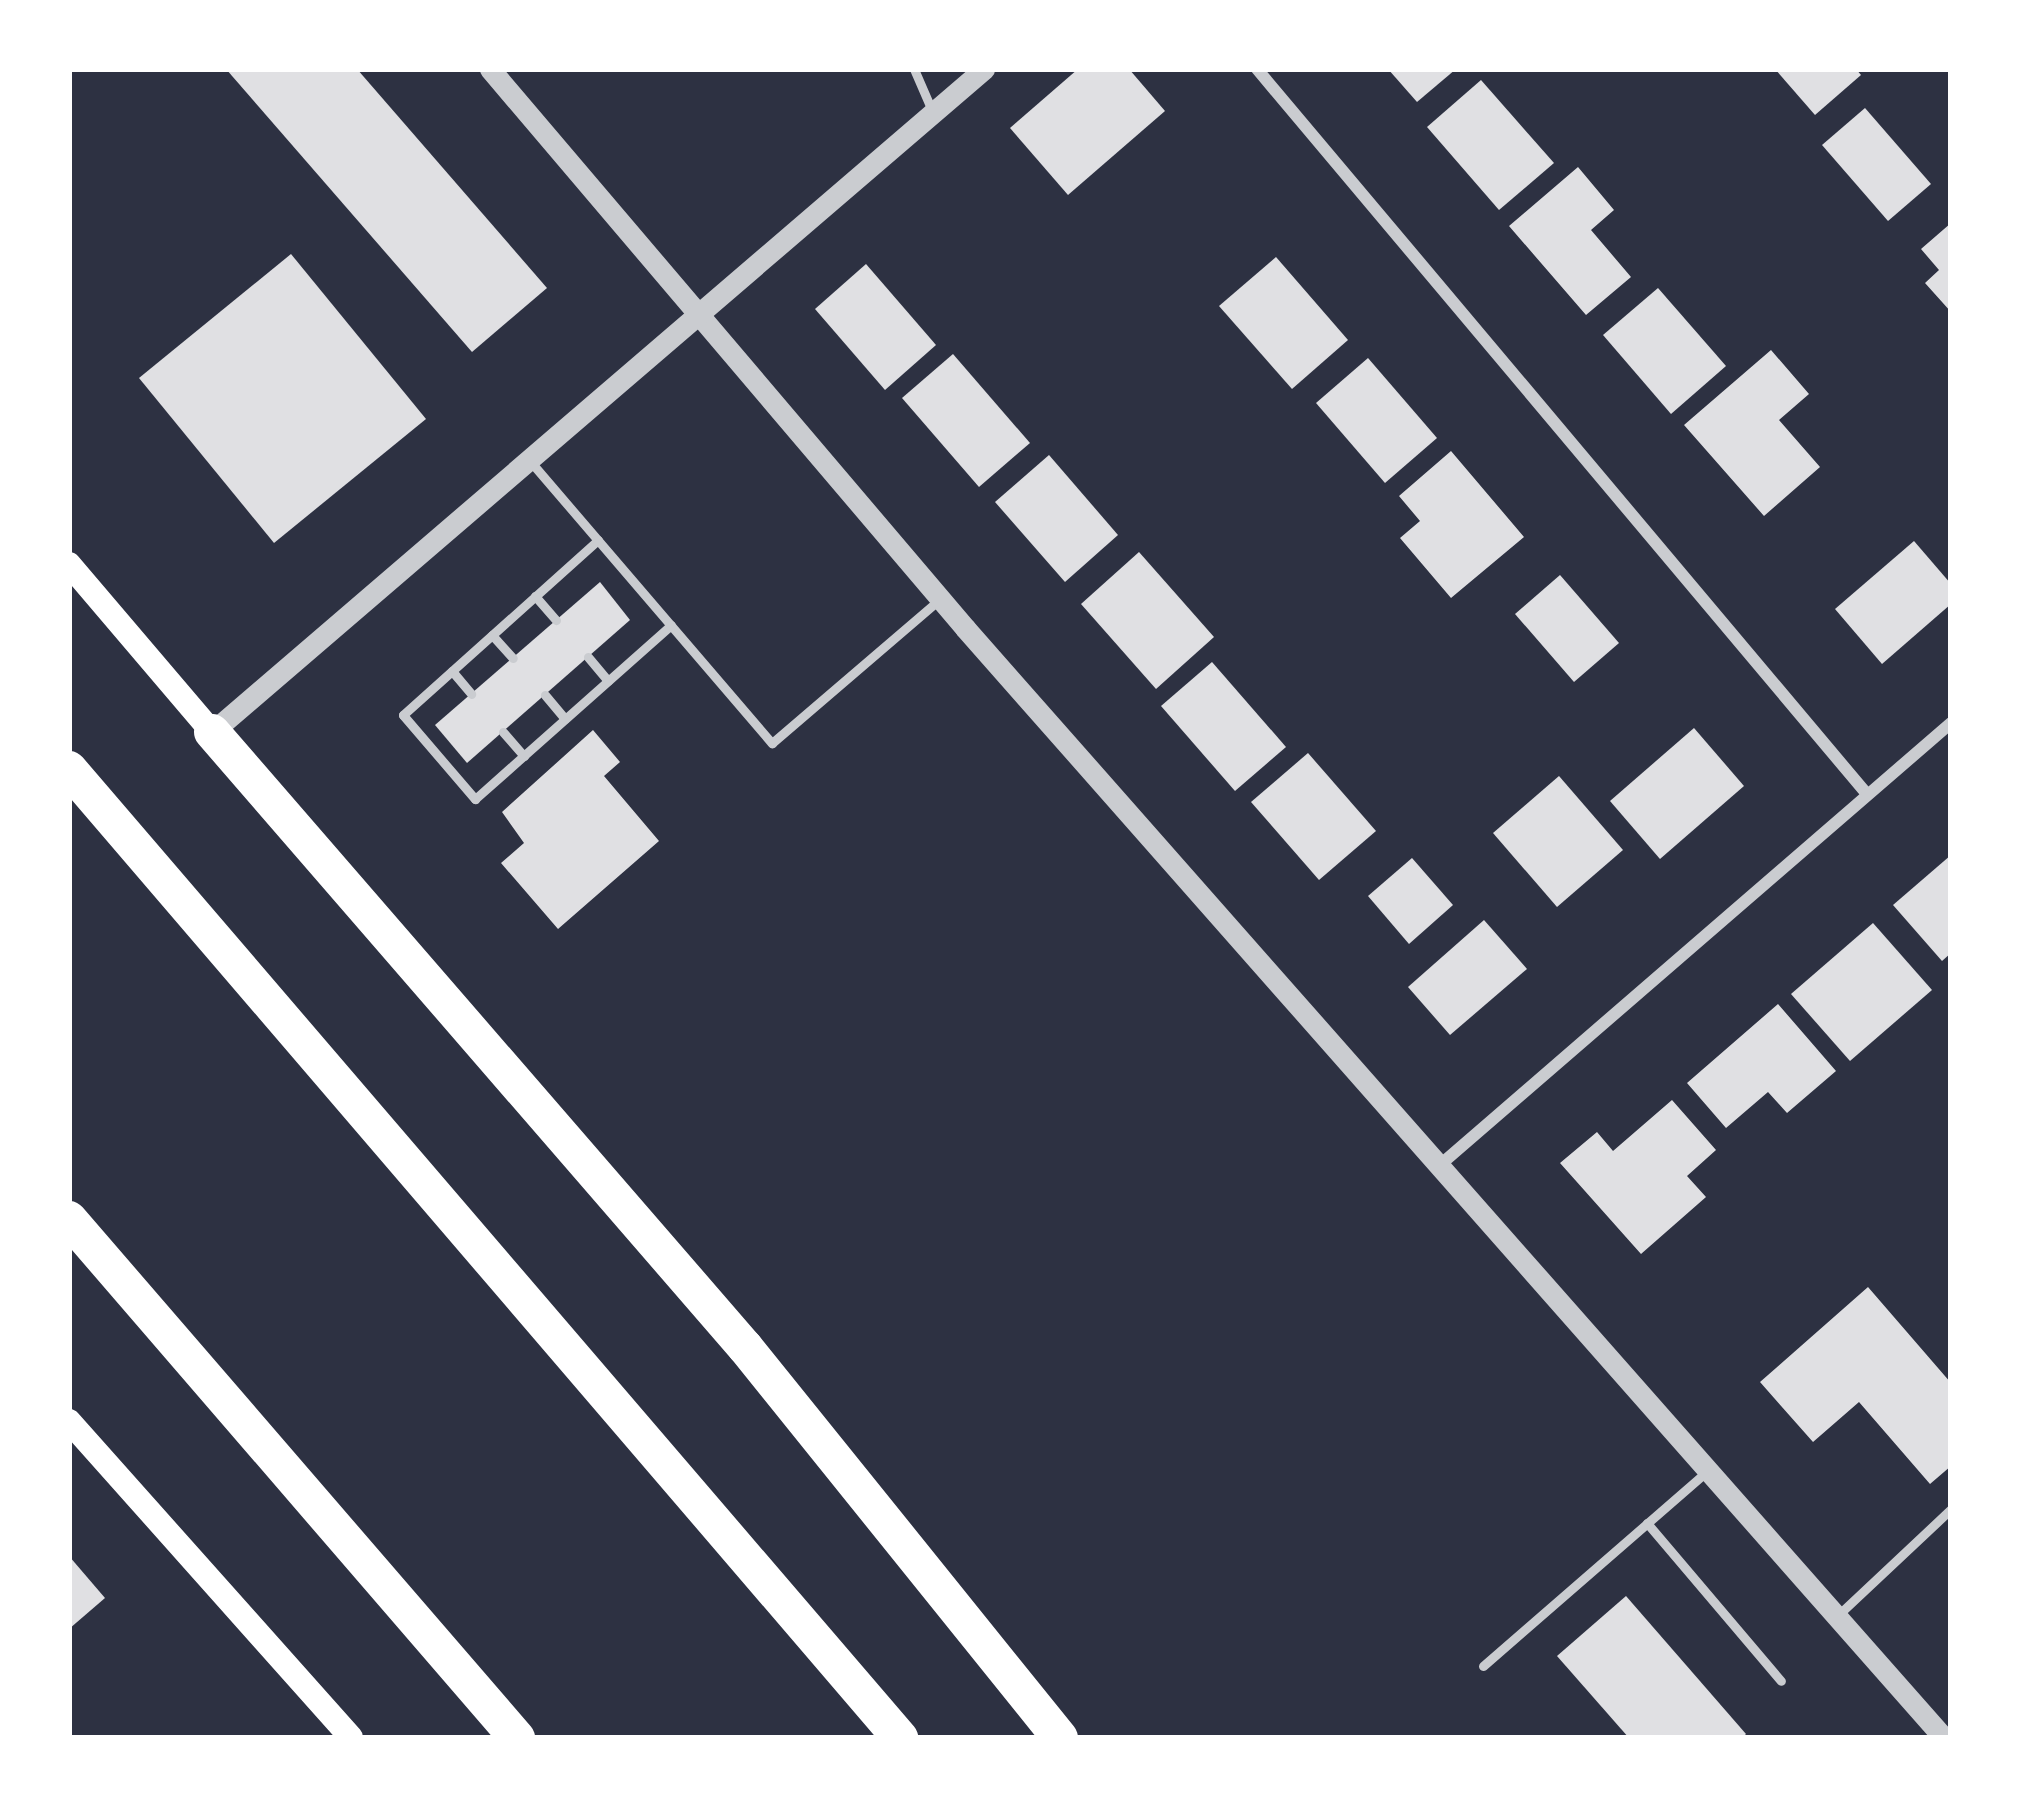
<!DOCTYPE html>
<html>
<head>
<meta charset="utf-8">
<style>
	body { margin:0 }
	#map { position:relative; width:2020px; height:1807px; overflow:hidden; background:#2d3142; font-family:Barlow,sans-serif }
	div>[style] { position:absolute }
	.building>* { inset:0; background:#e0e0e3 }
	.service>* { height:9px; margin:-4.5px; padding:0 4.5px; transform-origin:4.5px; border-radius:4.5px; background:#caccd0 }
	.minor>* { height:12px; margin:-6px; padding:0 6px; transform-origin:6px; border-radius:6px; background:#caccd0 }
	.tertiary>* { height:21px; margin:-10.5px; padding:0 10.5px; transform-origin:10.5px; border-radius:10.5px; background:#caccd0 }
	.secondary>* { height:24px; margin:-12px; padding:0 12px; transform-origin:12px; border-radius:12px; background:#fff }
	.motorway>* { height:36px; margin:-18px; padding:0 18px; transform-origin:18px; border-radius:18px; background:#fff }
	span { translate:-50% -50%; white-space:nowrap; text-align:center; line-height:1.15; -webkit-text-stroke:9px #fff; paint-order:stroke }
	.frame { position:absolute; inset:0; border:72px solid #fff; pointer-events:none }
</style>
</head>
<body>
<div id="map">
	<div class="building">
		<i style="clip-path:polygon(226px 69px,357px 69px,547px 288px,472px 352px)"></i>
		<i style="clip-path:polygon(1078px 69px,1129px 69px,1165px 111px,1068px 195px,1010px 128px)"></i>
		<i style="clip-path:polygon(1388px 69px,1456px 69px,1417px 102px)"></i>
		<i style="clip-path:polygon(1775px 69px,1856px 69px,1861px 75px,1815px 115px)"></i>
		<i style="clip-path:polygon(1481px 80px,1554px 163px,1499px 210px,1427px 127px)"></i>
		<i style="clip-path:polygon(1865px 108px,1931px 184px,1888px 221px,1822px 145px)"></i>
		<i style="clip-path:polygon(1578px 167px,1614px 210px,1591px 230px,1631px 277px,1586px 315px,1509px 226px)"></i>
		<i style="clip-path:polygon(1951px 223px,1951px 312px,1925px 283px,1939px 270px,1921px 249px)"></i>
		<i style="clip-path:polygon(291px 254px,426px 419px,274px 543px,139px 378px)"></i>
		<i style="clip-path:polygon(1276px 257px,1348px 340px,1292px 389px,1219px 306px)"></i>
		<i style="clip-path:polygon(866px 264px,936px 345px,885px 390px,815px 309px)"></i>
		<i style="clip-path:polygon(1658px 288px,1726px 366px,1671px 414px,1603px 335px)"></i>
		<i style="clip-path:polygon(1771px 350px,1809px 394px,1779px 420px,1820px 467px,1764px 516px,1684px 425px)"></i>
		<i style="clip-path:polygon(953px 354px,1030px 443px,979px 487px,902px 398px)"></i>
		<i style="clip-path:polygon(1368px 358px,1437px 438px,1385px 483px,1316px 403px)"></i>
		<i style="clip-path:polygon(1451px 451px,1524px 537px,1451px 598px,1400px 538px,1420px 521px,1399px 496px)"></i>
		<i style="clip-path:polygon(1049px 455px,1118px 535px,1065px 582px,995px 502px)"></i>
		<i style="clip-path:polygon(1914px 541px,1951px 584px,1951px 604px,1882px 664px,1835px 609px)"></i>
		<i style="clip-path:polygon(1139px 552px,1214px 637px,1156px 689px,1081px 604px)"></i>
		<i style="clip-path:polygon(1560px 575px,1619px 643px,1574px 682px,1515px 614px)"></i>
		<i style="clip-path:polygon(600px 582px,630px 620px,467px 763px,435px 725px)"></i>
		<i style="clip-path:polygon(1212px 662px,1286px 747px,1235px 791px,1161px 706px)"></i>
		<i style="clip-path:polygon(1694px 728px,1744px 786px,1660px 859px,1610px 801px)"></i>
		<i style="clip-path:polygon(593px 730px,620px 762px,604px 776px,659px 841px,558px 929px,501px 863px,524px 843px,502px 812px)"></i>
		<i style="clip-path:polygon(1308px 753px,1376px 831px,1319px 880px,1251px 802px)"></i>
		<i style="clip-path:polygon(1559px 776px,1623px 850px,1557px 907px,1493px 833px)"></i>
		<i style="clip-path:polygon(1951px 855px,1951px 953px,1942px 961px,1893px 905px)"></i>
		<i style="clip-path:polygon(1412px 858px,1453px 905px,1409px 944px,1368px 896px)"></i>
		<i style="clip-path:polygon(1484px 920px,1527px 969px,1450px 1035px,1408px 987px)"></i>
		<i style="clip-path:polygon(1873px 923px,1932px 990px,1850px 1061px,1791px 994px)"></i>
		<i style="clip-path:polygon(1778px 1004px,1836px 1071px,1787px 1113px,1768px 1092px,1726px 1128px,1687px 1083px)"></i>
		<i style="clip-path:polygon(1672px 1100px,1716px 1150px,1687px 1176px,1706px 1197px,1641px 1254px,1560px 1163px,1597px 1132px,1613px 1151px)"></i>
		<i style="clip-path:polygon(1868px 1287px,1951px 1383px,1951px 1466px,1930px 1484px,1859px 1402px,1813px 1442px,1760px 1382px)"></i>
		<i style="clip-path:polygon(69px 1556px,105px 1598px,69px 1629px)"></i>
		<i style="clip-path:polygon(1626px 1596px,1746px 1734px,1742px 1738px,1629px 1738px,1557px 1656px)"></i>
	</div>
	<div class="service">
		<i style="left:914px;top:69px;width:48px;rotate:66.6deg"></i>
		<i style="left:530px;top:461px;width:372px;rotate:49.4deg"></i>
		<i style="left:772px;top:743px;width:223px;rotate:-40.6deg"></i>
		<i style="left:598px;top:540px;width:262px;rotate:138.1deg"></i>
		<i style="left:403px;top:715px;width:111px;rotate:49.4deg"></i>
		<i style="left:475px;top:799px;width:262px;rotate:-41.6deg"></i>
		<i style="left:535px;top:596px;width:32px;rotate:49deg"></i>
		<i style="left:492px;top:635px;width:31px;rotate:48deg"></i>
		<i style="left:588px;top:657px;width:31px;rotate:50deg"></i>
		<i style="left:452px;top:671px;width:30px;rotate:50deg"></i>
		<i style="left:545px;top:695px;width:31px;rotate:50deg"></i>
		<i style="left:503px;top:732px;width:32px;rotate:49deg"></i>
		<i style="left:1647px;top:1523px;width:207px;rotate:49.7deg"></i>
		<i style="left:1836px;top:1617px;width:158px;rotate:-43.2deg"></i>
		<i style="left:1483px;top:1666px;width:297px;rotate:-41deg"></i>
	</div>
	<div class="minor">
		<i style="left:1257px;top:69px;width:946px;rotate:49.93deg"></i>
		<i style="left:1440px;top:1165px;width:676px;rotate:-40.86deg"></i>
	</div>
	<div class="tertiary">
		<i style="left:490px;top:69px;width:734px;rotate:49.64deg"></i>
		<i style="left:965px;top:628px;width:1480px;rotate:48.59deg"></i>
		<i style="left:212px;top:732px;width:1018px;rotate:-40.66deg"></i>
	</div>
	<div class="secondary">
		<i style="left:69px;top:564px;width:221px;rotate:49.6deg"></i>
		<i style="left:69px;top:1421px;width:424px;rotate:48.3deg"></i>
	</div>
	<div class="motorway">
		<i style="left:212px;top:732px;width:814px;rotate:49.09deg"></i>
		<i style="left:745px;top:1347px;width:502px;rotate:51.14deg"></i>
		<i style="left:69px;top:769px;width:1277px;rotate:49.38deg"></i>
		<i style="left:69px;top:1219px;width:686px;rotate:49.2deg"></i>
	</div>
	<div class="frame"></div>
</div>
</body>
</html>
